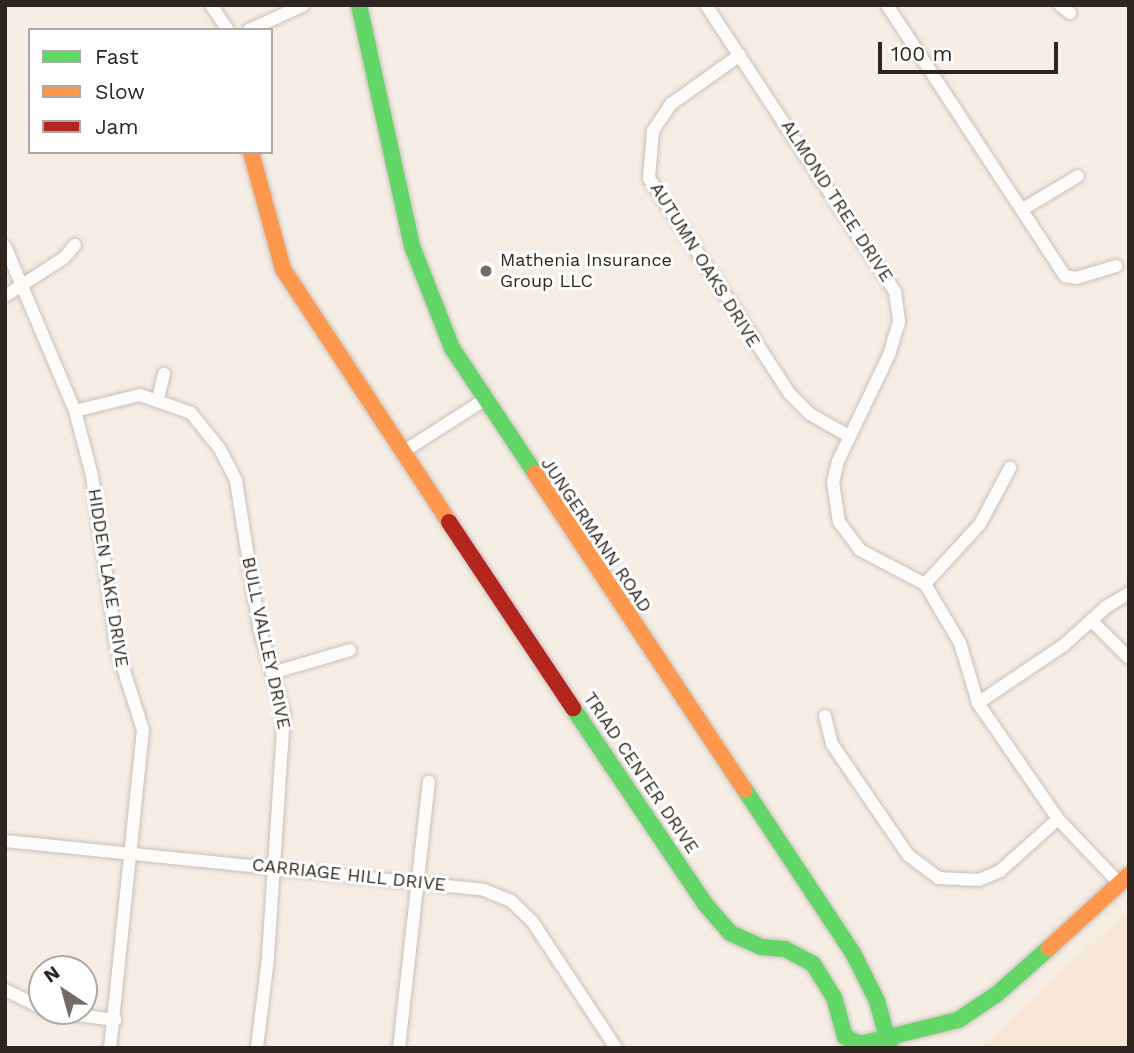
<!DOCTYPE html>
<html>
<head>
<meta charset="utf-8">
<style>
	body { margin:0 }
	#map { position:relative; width:1134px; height:1053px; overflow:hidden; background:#f6ede5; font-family:"Work Sans",sans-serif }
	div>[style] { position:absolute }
	.built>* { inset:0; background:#f8e6d6 }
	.roads { filter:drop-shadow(0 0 2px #c8c1ba) drop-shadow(0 0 2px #c8c1ba) }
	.street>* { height:12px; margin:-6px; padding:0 6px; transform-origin:6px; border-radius:6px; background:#fefcfb }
	.fast>* { height:16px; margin:-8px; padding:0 8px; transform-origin:8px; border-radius:8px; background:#63d668 }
	.slow>* { height:16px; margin:-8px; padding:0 8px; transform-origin:8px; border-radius:8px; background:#ff974d }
	.jam>* { height:16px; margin:-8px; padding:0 8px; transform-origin:8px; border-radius:8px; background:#b3261e }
	.dots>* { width:19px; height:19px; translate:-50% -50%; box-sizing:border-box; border:4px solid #fff; border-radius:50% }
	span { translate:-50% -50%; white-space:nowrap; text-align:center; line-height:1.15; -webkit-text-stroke:6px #fff; paint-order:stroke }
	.street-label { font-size:18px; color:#2d251f }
	.poi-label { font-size:18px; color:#2d251f }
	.left { translate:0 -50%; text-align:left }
	.frame { position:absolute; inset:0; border:7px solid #2d251f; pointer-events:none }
	.legend { position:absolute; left:28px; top:28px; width:245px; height:126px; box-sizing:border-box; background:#fff; border:2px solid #aba8a5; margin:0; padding:9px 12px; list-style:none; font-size:21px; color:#2d251f }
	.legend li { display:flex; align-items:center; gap:14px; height:35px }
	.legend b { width:35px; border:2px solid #aba8a5 }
	.north { position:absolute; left:28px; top:955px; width:70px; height:70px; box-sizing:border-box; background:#fff; border:2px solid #aba8a5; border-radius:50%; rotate:324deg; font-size:19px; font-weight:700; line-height:28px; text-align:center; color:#2d251f }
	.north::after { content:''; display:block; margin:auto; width:24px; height:32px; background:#736b64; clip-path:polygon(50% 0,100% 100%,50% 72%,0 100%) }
	.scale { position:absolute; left:878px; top:42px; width:180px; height:32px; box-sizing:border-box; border:4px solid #2d251f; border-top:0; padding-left:9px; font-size:21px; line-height:24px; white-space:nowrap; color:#2d251f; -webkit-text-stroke:5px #fff; paint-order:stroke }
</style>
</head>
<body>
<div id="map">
	<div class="built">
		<i style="clip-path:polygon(1129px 908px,1129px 1048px,980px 1048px,1106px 931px)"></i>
	</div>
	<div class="roads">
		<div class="street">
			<i style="left:211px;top:5px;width:30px;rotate:56deg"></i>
			<i style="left:706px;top:5px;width:344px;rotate:56.6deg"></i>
			<i style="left:895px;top:292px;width:30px;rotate:82deg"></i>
			<i style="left:899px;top:322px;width:34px;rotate:107deg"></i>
			<i style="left:889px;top:355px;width:118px;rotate:115.7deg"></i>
			<i style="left:838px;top:461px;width:22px;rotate:103deg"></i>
			<i style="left:833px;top:482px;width:40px;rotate:81.5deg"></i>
			<i style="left:839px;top:522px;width:35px;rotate:53deg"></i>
			<i style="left:860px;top:550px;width:73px;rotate:27.6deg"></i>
			<i style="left:925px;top:584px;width:69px;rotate:59.3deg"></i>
			<i style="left:960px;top:643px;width:63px;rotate:73.3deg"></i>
			<i style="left:978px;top:703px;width:141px;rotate:55.4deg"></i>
			<i style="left:1058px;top:819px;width:88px;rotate:46.4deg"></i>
			<i style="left:887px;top:5px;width:324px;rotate:56.7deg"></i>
			<i style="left:1065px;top:276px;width:11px;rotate:10deg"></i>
			<i style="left:1076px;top:278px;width:42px;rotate:-16.7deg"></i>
			<i style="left:1060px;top:5px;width:13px;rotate:39deg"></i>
			<i style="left:249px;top:30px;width:60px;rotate:-24.4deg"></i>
			<i style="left:740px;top:55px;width:85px;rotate:144.6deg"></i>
			<i style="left:671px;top:104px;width:32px;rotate:124deg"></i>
			<i style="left:653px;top:131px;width:47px;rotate:94.9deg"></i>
			<i style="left:649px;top:178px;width:257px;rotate:56.9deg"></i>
			<i style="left:789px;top:393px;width:30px;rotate:45deg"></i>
			<i style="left:810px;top:414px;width:43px;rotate:29.6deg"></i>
			<i style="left:1023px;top:209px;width:64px;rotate:-31deg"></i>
			<i style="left:5px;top:246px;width:179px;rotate:67deg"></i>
			<i style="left:75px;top:411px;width:67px;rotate:75.3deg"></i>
			<i style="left:92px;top:476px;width:175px;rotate:81.8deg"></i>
			<i style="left:117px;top:649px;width:85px;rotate:72.2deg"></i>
			<i style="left:143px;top:730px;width:320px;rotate:95.9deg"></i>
			<i style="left:5px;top:296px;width:70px;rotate:-32.8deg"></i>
			<i style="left:64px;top:258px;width:17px;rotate:-50deg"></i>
			<i style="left:158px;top:398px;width:25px;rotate:-76deg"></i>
			<i style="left:75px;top:411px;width:67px;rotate:-13.8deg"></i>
			<i style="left:140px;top:395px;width:54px;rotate:19.4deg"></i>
			<i style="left:191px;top:413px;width:46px;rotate:51.1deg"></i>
			<i style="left:220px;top:449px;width:36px;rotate:63deg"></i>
			<i style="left:236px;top:481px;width:148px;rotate:81deg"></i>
			<i style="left:259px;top:627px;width:91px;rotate:74.1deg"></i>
			<i style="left:284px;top:715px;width:244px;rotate:93.8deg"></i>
			<i style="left:268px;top:958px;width:91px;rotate:97deg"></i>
			<i style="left:403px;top:452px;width:96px;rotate:-32.7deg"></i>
			<i style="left:925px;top:584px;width:81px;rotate:-47.5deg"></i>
			<i style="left:980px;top:524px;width:64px;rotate:-61.8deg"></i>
			<i style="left:1091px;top:620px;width:54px;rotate:45deg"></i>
			<i style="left:275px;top:672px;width:78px;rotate:-16.3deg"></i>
			<i style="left:978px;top:703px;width:104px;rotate:-34deg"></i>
			<i style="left:1064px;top:645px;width:57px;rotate:-42.1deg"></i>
			<i style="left:1106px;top:607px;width:27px;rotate:-31deg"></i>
			<i style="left:825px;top:716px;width:29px;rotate:76deg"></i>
			<i style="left:832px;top:744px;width:135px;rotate:55.6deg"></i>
			<i style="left:908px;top:855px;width:38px;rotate:37deg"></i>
			<i style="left:938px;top:878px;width:41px;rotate:2.8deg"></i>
			<i style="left:979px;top:880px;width:23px;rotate:-23deg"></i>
			<i style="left:1000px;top:871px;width:78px;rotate:-41.9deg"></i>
			<i style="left:5px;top:841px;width:481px;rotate:5.8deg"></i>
			<i style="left:484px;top:890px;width:29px;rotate:22deg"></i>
			<i style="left:511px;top:901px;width:29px;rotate:44deg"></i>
			<i style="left:532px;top:921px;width:152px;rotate:56.5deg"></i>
			<i style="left:5px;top:990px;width:41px;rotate:25.9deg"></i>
			<i style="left:47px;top:1011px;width:69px;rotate:7.5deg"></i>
			<i style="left:399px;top:1048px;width:268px;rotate:-83.6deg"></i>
		</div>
		<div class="fast">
			<i style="left:359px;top:5px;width:247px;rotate:77.6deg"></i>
			<i style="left:412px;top:246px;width:110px;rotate:68.6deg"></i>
			<i style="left:452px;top:348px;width:150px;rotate:56.4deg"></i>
			<i style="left:573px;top:708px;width:238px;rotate:56deg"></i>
			<i style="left:706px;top:905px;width:37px;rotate:49deg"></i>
			<i style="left:730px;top:933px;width:34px;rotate:24deg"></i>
			<i style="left:761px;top:947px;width:24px;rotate:5deg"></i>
			<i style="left:785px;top:949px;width:32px;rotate:28deg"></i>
			<i style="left:813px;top:964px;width:39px;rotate:58deg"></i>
			<i style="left:834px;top:997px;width:41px;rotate:74.6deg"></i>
			<i style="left:845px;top:1037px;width:17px;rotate:25deg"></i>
			<i style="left:860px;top:1044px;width:101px;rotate:-13.8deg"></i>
			<i style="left:958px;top:1020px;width:47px;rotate:-33.7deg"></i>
			<i style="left:997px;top:994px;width:69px;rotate:-41.5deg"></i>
			<i style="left:745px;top:790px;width:196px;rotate:56.5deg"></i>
			<i style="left:853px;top:953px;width:54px;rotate:63.4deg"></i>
			<i style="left:877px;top:1001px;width:49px;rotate:74.5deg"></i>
		</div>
		<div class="slow">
			<i style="left:251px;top:152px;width:121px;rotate:74.7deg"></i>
			<i style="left:283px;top:269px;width:303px;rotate:56.7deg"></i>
			<i style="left:535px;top:473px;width:380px;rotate:56.5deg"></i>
			<i style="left:1049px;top:948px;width:108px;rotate:-42.4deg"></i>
		</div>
		<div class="jam">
			<i style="left:449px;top:522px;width:224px;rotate:56.3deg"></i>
		</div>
	</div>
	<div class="dots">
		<i style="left:486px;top:271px;background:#736b64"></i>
	</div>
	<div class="street-label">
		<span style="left:837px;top:201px;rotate:57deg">ALMOND TREE DRIVE</span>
		<span style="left:705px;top:265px;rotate:58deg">AUTUMN OAKS DRIVE</span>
		<span style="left:596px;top:535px;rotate:56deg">JUNGERMANN ROAD</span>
		<span style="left:108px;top:578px;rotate:81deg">HIDDEN LAKE DRIVE</span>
		<span style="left:266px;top:643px;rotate:78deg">BULL VALLEY DRIVE</span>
		<span style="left:641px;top:773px;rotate:56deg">TRIAD CENTER DRIVE</span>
		<span style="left:349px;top:875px;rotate:6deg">CARRIAGE HILL DRIVE</span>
	</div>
	<div class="poi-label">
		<span class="left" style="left:500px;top:271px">Mathenia Insurance<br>Group LLC</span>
	</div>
	<div class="frame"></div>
	<ul class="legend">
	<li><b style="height:9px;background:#63d668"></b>Fast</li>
	<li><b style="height:9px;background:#ff974d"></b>Slow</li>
	<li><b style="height:9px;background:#b3261e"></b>Jam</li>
	</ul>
	<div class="north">N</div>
	<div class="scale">100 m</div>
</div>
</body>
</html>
